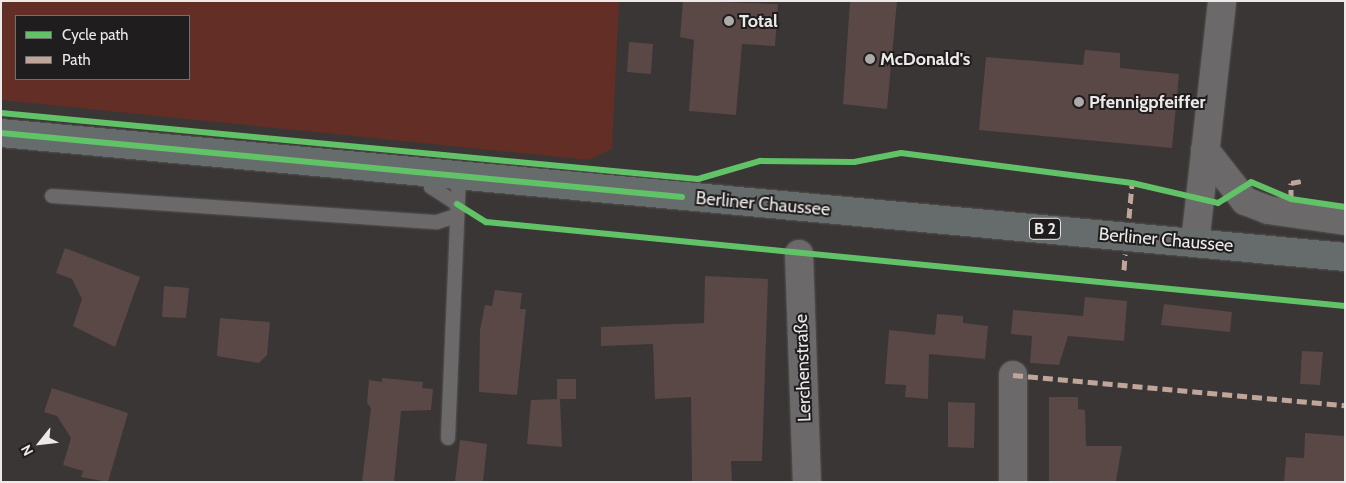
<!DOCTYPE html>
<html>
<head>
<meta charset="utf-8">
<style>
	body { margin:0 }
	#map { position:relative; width:1346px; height:483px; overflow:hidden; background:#393635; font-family:Cabin,sans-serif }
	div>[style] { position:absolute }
	.green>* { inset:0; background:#632e25 }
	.building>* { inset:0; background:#594846 }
	.roads { filter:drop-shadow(0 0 1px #565352) drop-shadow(0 0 1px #565352) }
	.service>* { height:14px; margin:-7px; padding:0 7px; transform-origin:7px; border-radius:7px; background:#6b6969 }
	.minor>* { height:28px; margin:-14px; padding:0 14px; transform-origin:14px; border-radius:14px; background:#6b6969 }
	.primary>* { height:28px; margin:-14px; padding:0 14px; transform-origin:14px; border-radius:14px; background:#656c6b }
	.quiet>* { height:5px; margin-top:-2.5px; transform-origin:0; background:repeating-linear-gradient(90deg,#c0a59a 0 10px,transparent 0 15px) }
	.cycleway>* { height:6px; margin:-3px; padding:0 3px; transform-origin:3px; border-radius:3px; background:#61c268 }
	.dots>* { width:14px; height:14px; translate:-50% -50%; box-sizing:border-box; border:2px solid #1f1d1d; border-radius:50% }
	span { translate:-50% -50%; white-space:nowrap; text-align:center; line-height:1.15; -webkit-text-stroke:4px #1f1d1d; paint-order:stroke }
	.shield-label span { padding:1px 4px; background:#1f1d1d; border:1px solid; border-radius:4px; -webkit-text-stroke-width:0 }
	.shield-label { font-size:16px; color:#ede9e9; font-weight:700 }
	.poi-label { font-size:18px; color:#ede9e9; font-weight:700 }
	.left { translate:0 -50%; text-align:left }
	.street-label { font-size:18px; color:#ede9e9 }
	.frame { position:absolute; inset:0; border:2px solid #ede9e9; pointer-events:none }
	.legend { position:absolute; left:15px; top:15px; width:175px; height:65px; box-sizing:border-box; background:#1f1d1d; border:1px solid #716f6f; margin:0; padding:6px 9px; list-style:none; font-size:15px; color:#ede9e9 }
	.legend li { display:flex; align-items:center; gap:10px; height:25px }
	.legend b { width:25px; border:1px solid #716f6f }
	.north { position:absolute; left:15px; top:418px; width:50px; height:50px; -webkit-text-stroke:4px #1f1d1d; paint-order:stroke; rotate:241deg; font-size:14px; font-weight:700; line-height:20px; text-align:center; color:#ede9e9 }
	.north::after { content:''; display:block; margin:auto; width:18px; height:22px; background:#ede9e9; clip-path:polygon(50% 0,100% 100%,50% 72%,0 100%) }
</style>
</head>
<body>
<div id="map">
	<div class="green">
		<i style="clip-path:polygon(evenodd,1px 1px,619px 1px,612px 149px,589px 160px,1px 100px,1px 1px,16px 16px,189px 16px,189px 79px,16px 79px,16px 16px)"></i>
	</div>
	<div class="building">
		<i style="clip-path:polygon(683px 1px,778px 4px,775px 46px,742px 44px,736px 115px,689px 111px,694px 40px,680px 37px)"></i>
		<i style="clip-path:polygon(850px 1px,897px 1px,887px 109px,843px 104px)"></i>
		<i style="clip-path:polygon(629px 42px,653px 44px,651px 74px,627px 72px)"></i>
		<i style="clip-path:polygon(1085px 50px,1120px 53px,1120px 68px,1179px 74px,1172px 148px,979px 130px,986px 57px,1083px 65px)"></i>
		<i style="clip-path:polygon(65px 248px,140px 277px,115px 347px,73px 326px,82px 299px,72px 279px,56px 273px)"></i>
		<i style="clip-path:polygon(705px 276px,768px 279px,762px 461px,731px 461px,732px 482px,692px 482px,691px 397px,655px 399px,653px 344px,601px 346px,601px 327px,704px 323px)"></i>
		<i style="clip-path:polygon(164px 286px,189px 288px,186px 318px,162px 317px)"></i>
		<i style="clip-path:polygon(495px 290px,522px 293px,520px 309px,526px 309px,517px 395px,479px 392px,480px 330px,485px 305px,492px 306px)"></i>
		<i style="clip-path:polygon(1085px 297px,1127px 301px,1124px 341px,1068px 336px,1059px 365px,1030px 363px,1032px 336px,1011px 334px,1013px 310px,1083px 316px)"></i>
		<i style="clip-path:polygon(1164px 304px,1232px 312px,1230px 332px,1161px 325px)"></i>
		<i style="clip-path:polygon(937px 314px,963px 316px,963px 323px,988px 326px,985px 359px,929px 354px,928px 399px,905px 397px,906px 385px,885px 384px,889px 330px,935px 335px)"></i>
		<i style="clip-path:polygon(220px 318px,270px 322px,267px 355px,259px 363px,217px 356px)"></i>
		<i style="clip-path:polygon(1302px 351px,1323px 352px,1320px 385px,1300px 384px)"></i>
		<i style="clip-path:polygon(382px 378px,423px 382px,422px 388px,433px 389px,431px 410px,401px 411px,394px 482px,362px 482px,371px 408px,367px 403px,369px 380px,382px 382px)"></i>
		<i style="clip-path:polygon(557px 379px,576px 379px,576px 399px,557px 399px)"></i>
		<i style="clip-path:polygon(52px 388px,128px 413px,108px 482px,81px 477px,83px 471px,63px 465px,71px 438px,57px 416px,44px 412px)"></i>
		<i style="clip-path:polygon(1049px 397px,1078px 397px,1078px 409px,1085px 410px,1086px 446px,1122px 446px,1116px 481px,1049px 481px)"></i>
		<i style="clip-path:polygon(560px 399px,562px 447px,527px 444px,531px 400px)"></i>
		<i style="clip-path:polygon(948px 402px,975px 403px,974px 448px,948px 447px)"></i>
		<i style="clip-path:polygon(1305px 433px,1345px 436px,1344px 482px,1284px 482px,1286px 457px,1304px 458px)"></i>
		<i style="clip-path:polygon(460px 440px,487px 444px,483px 482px,455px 482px)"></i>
	</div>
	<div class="roads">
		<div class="service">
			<i style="left:431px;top:173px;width:14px;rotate:90deg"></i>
			<i style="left:431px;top:187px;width:31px;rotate:33deg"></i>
			<i style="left:52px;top:196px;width:386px;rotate:3.9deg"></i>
			<i style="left:437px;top:222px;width:20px;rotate:-18deg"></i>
			<i style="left:448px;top:438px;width:262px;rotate:-87.6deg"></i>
		</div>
		<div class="minor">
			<i style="left:1205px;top:150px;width:65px;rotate:51.9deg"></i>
			<i style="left:1245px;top:201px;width:25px;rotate:21deg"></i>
			<i style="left:1268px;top:210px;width:78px;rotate:8.1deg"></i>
			<i style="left:1195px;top:243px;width:244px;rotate:-83.6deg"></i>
			<i style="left:799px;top:254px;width:228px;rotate:88deg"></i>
			<i style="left:1013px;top:482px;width:107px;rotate:-90deg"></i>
		</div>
		<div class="primary">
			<i style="left:1px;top:133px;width:1350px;rotate:5.27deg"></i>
		</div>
	</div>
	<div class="quiet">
		<i style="left:1291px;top:199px;width:16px;rotate:-90deg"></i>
		<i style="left:1291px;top:183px;width:10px;rotate:-11deg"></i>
		<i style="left:1129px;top:218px;width:35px;rotate:-85deg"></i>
		<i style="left:1124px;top:270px;width:16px;rotate:-86deg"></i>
		<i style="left:1013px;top:375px;width:333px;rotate:5.2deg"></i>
	</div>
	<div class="cycleway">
		<i style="left:1px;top:113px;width:700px;rotate:5.41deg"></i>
		<i style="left:698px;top:179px;width:65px;rotate:-16.2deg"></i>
		<i style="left:760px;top:161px;width:94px;rotate:0.6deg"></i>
		<i style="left:854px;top:162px;width:48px;rotate:-10.8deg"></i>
		<i style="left:901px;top:153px;width:233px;rotate:7.4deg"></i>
		<i style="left:1132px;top:183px;width:88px;rotate:13.1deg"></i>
		<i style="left:1218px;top:203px;width:39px;rotate:-32deg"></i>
		<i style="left:1251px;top:182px;width:43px;rotate:23deg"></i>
		<i style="left:1291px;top:199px;width:55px;rotate:8.4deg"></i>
		<i style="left:1px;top:133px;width:684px;rotate:5.37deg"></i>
		<i style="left:457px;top:204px;width:34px;rotate:32deg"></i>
		<i style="left:486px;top:222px;width:863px;rotate:5.59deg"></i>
	</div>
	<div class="dots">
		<i style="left:729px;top:21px;background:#aeaaaa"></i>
		<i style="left:870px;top:59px;background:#aeaaaa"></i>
		<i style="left:1079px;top:102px;background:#aeaaaa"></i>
	</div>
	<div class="shield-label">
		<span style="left:1045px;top:229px">B 2</span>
	</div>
	<div class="poi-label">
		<span class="left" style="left:739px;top:21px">Total</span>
		<span class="left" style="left:880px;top:59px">McDonald's</span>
		<span class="left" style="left:1089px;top:102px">Pfennigpfeiffer</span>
	</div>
	<div class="street-label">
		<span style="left:763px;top:204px;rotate:5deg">Berliner Chaussee</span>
		<span style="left:1166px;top:240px;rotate:5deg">Berliner Chaussee</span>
		<span style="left:803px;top:368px;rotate:-92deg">Lerchenstraße</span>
	</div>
	<div class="frame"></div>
	<ul class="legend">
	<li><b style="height:6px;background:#61c268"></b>Cycle path</li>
	<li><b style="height:6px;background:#c0a59a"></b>Path</li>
	</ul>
	<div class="north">N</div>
</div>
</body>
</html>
